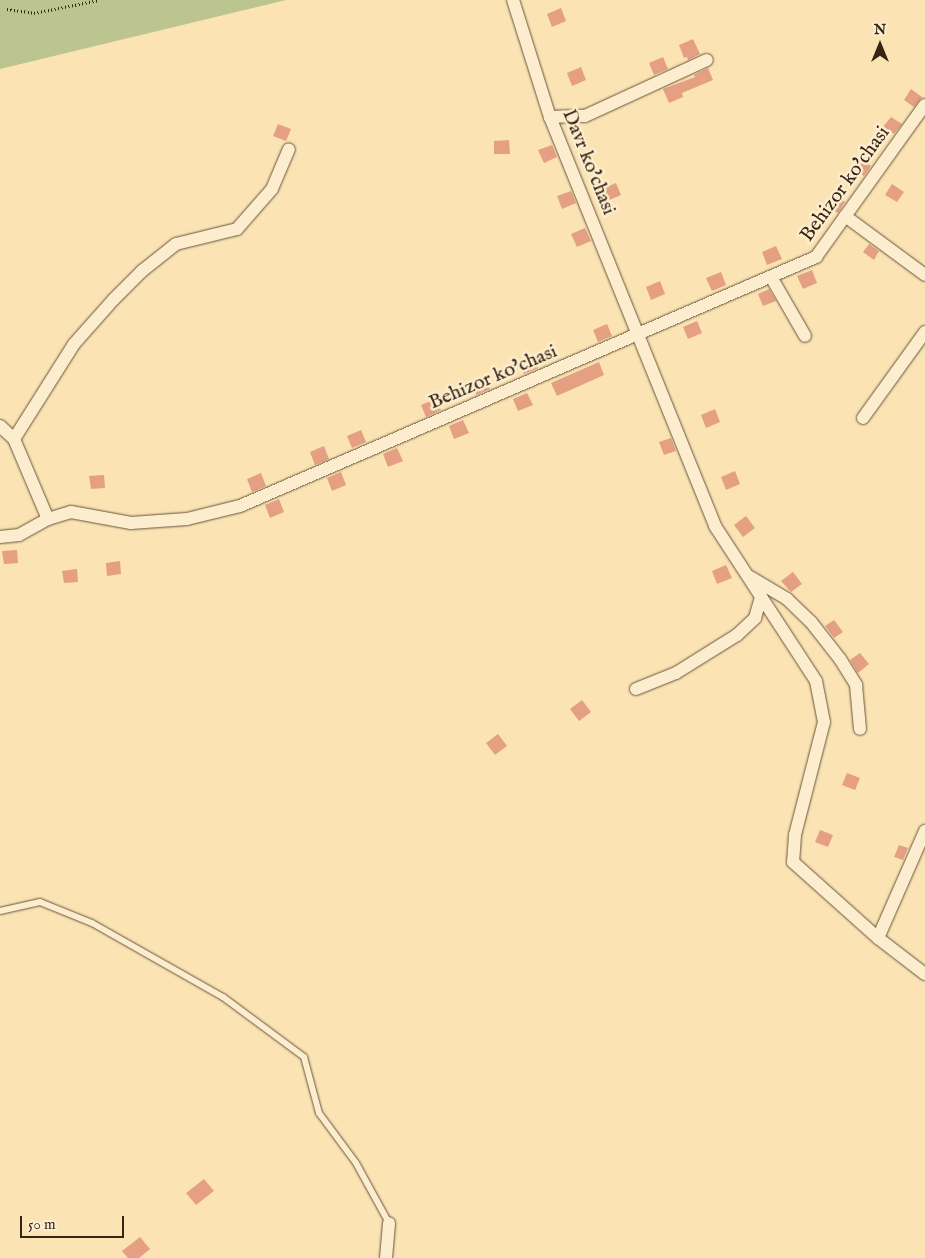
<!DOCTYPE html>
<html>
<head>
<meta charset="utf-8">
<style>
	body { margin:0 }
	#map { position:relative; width:925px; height:1258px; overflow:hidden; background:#fbe3b4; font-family:"IM FELL English",serif }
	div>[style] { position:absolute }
	.green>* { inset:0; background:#bcc48f }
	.building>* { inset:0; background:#e59f83 }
	.path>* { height:2.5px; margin-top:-1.25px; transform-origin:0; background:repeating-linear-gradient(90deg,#362415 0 1px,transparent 0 3.5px) }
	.roads { filter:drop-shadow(0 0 1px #67543d) drop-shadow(0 0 1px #67543d) }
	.service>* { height:6px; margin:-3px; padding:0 3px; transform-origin:3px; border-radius:3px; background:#fcedce }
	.minor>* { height:12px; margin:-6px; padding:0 6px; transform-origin:6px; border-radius:6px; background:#fcedce }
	span { translate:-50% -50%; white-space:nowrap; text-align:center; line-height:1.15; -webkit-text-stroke:5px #fcedce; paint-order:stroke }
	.street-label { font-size:20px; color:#362415 }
	.north { position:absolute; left:855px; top:20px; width:50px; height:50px; -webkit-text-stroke:4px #fcedce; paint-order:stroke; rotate:0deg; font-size:14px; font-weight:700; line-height:20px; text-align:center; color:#362415 }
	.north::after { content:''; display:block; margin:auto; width:18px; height:22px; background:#362415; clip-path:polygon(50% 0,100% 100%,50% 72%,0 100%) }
	.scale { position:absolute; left:20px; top:1216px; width:104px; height:22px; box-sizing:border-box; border:2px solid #362415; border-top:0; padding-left:6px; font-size:15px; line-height:18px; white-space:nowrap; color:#362415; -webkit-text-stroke:4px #fcedce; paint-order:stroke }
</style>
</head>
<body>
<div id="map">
	<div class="green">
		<i style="clip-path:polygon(0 0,286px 0,0 69px)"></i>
	</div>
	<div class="building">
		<i style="clip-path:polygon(561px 8px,566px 21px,552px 27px,547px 14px)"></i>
		<i style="clip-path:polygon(693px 39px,700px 54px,688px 60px,687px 57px,684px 58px,679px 45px)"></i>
		<i style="clip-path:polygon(663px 57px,668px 69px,654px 75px,649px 63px)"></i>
		<i style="clip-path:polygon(581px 67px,586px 80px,572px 86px,567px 73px)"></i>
		<i style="clip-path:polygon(708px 68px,713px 80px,682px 93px,683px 97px,669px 103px,663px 89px,695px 77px,694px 75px)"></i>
		<i style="clip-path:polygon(911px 89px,922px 97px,914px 107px,904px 100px)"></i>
		<i style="clip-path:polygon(891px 117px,902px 124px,894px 134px,883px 127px)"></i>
		<i style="clip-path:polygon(278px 124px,291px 129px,286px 141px,273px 136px)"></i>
		<i style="clip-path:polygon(509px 140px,510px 154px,494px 154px,494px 141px)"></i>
		<i style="clip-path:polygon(552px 145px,557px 157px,544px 163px,538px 150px)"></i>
		<i style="clip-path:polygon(861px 159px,871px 166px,864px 176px,854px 169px)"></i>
		<i style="clip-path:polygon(616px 183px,621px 195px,607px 201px,602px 189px)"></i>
		<i style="clip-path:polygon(892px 184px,904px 192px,897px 202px,885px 195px)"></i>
		<i style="clip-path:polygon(571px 191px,576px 203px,562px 209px,557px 196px)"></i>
		<i style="clip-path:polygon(834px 195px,845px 202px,838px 213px,827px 206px)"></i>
		<i style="clip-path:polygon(585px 228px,591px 241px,577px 247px,571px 234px)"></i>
		<i style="clip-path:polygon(869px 244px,879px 251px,874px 260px,863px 252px)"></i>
		<i style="clip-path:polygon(776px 246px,782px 259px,767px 265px,762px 252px)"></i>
		<i style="clip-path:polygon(812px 270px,817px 283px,803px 289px,797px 276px)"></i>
		<i style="clip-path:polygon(721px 272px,726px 285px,712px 291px,706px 278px)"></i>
		<i style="clip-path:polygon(660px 281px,665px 294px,651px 300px,646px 287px)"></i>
		<i style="clip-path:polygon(769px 289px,776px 301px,763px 306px,758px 294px)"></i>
		<i style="clip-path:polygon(697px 321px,702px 333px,688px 339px,683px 327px)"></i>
		<i style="clip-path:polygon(607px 324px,612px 336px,598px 342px,593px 330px)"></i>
		<i style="clip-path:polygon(533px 357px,538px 368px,524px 374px,519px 363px)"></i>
		<i style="clip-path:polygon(599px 362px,604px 375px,557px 396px,551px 383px)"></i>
		<i style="clip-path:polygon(485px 377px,490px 389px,476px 395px,471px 383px)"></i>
		<i style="clip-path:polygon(527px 393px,533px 405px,518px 411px,513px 399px)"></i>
		<i style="clip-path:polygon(436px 399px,441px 410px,426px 417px,421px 405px)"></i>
		<i style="clip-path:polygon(715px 409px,720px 422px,706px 428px,701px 415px)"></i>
		<i style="clip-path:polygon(463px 420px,469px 433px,454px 439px,449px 426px)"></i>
		<i style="clip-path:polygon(361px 430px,366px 442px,352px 448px,347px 436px)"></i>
		<i style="clip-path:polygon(671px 438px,676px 451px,664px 455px,659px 442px)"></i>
		<i style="clip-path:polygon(324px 446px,329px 459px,315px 465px,310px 452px)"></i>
		<i style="clip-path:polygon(397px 448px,403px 461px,388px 467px,383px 454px)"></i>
		<i style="clip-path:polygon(735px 471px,740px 484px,726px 490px,721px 477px)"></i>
		<i style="clip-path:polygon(341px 472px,346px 485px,332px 491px,327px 478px)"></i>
		<i style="clip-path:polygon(261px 473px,266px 486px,252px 492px,247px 479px)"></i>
		<i style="clip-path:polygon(104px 475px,105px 488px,91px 489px,89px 476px)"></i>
		<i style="clip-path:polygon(279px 499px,284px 512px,270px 518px,265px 505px)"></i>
		<i style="clip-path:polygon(746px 516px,755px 528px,743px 537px,734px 525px)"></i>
		<i style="clip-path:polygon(17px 550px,18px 563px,4px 564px,2px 551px)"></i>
		<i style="clip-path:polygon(120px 561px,121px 574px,107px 576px,106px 563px)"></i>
		<i style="clip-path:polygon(726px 565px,732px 578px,717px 584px,712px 571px)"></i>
		<i style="clip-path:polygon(77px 569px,78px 582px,64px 583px,62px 571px)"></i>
		<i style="clip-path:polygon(793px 572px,802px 584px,791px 592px,781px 581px)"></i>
		<i style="clip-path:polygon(834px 620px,843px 632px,834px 638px,825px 626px)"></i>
		<i style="clip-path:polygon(860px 653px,869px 664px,858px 673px,850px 660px)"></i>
		<i style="clip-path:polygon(582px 700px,591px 712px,579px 721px,570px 709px)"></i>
		<i style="clip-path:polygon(498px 734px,507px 746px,495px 755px,486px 743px)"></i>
		<i style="clip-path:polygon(847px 773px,860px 778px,855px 790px,842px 785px)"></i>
		<i style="clip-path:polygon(820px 830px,833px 835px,828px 847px,815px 842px)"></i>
		<i style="clip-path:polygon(899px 845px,908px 848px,903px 860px,894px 857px)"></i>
		<i style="clip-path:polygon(204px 1179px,214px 1191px,196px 1205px,186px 1193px)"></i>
		<i style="clip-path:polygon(140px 1237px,150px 1249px,139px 1258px,128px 1258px,122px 1251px)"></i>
	</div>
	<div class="path">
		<i style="left:7px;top:9px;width:27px;rotate:8deg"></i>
		<i style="left:34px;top:13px;width:66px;rotate:-11.3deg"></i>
	</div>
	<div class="roads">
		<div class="service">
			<i style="left:0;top:911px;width:41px;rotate:-12.7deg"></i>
			<i style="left:40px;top:902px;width:56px;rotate:22deg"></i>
			<i style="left:92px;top:923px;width:150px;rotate:29.5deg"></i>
			<i style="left:223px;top:997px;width:101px;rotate:36.5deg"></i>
			<i style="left:304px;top:1057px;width:58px;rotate:75deg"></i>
			<i style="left:319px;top:1113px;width:62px;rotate:53.5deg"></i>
			<i style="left:356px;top:1163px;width:68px;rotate:61.2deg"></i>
		</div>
		<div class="minor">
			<i style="left:513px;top:0;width:123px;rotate:72.5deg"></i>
			<i style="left:550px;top:117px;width:441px;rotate:68deg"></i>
			<i style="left:715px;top:526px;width:185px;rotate:56.9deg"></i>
			<i style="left:816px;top:681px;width:42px;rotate:79deg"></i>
			<i style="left:824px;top:722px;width:117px;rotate:104.4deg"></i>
			<i style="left:795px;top:835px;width:27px;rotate:94deg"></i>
			<i style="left:793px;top:862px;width:114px;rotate:41.8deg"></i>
			<i style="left:878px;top:938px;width:59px;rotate:37.5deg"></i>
			<i style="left:550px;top:117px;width:35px;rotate:-2deg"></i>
			<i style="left:585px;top:116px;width:134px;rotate:-24.7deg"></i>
			<i style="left:845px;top:216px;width:99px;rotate:36.4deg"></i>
			<i style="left:771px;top:277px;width:68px;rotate:60deg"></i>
			<i style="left:863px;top:418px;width:106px;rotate:-54.2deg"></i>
			<i style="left:0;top:426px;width:19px;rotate:43deg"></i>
			<i style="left:14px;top:439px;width:87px;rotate:67deg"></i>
			<i style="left:14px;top:439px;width:112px;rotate:-57.7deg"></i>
			<i style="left:74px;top:344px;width:60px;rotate:-48.4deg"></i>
			<i style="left:114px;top:299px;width:40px;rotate:-45deg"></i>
			<i style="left:142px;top:271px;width:43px;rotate:-38.5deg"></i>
			<i style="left:176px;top:244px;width:63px;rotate:-13.8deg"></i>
			<i style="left:237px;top:229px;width:53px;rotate:-48.8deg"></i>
			<i style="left:272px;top:189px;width:43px;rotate:-67deg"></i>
			<i style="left:0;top:537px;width:19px;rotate:-6deg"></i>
			<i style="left:19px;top:535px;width:33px;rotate:-29deg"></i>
			<i style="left:48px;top:519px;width:24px;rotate:-17deg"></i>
			<i style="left:71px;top:512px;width:61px;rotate:10.4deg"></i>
			<i style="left:131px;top:523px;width:56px;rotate:-4.1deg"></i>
			<i style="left:187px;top:519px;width:55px;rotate:-13.8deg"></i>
			<i style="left:240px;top:506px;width:628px;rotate:-23.38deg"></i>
			<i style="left:816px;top:257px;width:187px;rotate:-54.4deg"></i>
			<i style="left:750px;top:577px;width:43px;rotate:30.7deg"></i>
			<i style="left:787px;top:599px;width:33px;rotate:44deg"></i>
			<i style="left:811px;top:622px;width:47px;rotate:51.9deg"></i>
			<i style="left:840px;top:659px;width:31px;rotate:58deg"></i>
			<i style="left:856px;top:685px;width:44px;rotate:84.8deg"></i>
			<i style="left:636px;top:689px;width:43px;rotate:-21.8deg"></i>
			<i style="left:676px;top:673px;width:72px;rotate:-31.9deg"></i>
			<i style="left:737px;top:635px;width:25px;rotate:-43deg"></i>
			<i style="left:755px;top:618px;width:22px;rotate:-74deg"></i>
			<i style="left:878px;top:938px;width:117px;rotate:-66.3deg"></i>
			<i style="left:386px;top:1258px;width:35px;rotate:-85deg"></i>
		</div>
	</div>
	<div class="street-label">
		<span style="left:589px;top:162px;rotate:68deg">Davr ko'chasi</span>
		<span style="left:845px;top:184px;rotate:-54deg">Behizor ko'chasi</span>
		<span style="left:493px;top:377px;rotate:-23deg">Behizor ko'chasi</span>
	</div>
	<div class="north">N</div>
	<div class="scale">50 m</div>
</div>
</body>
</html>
